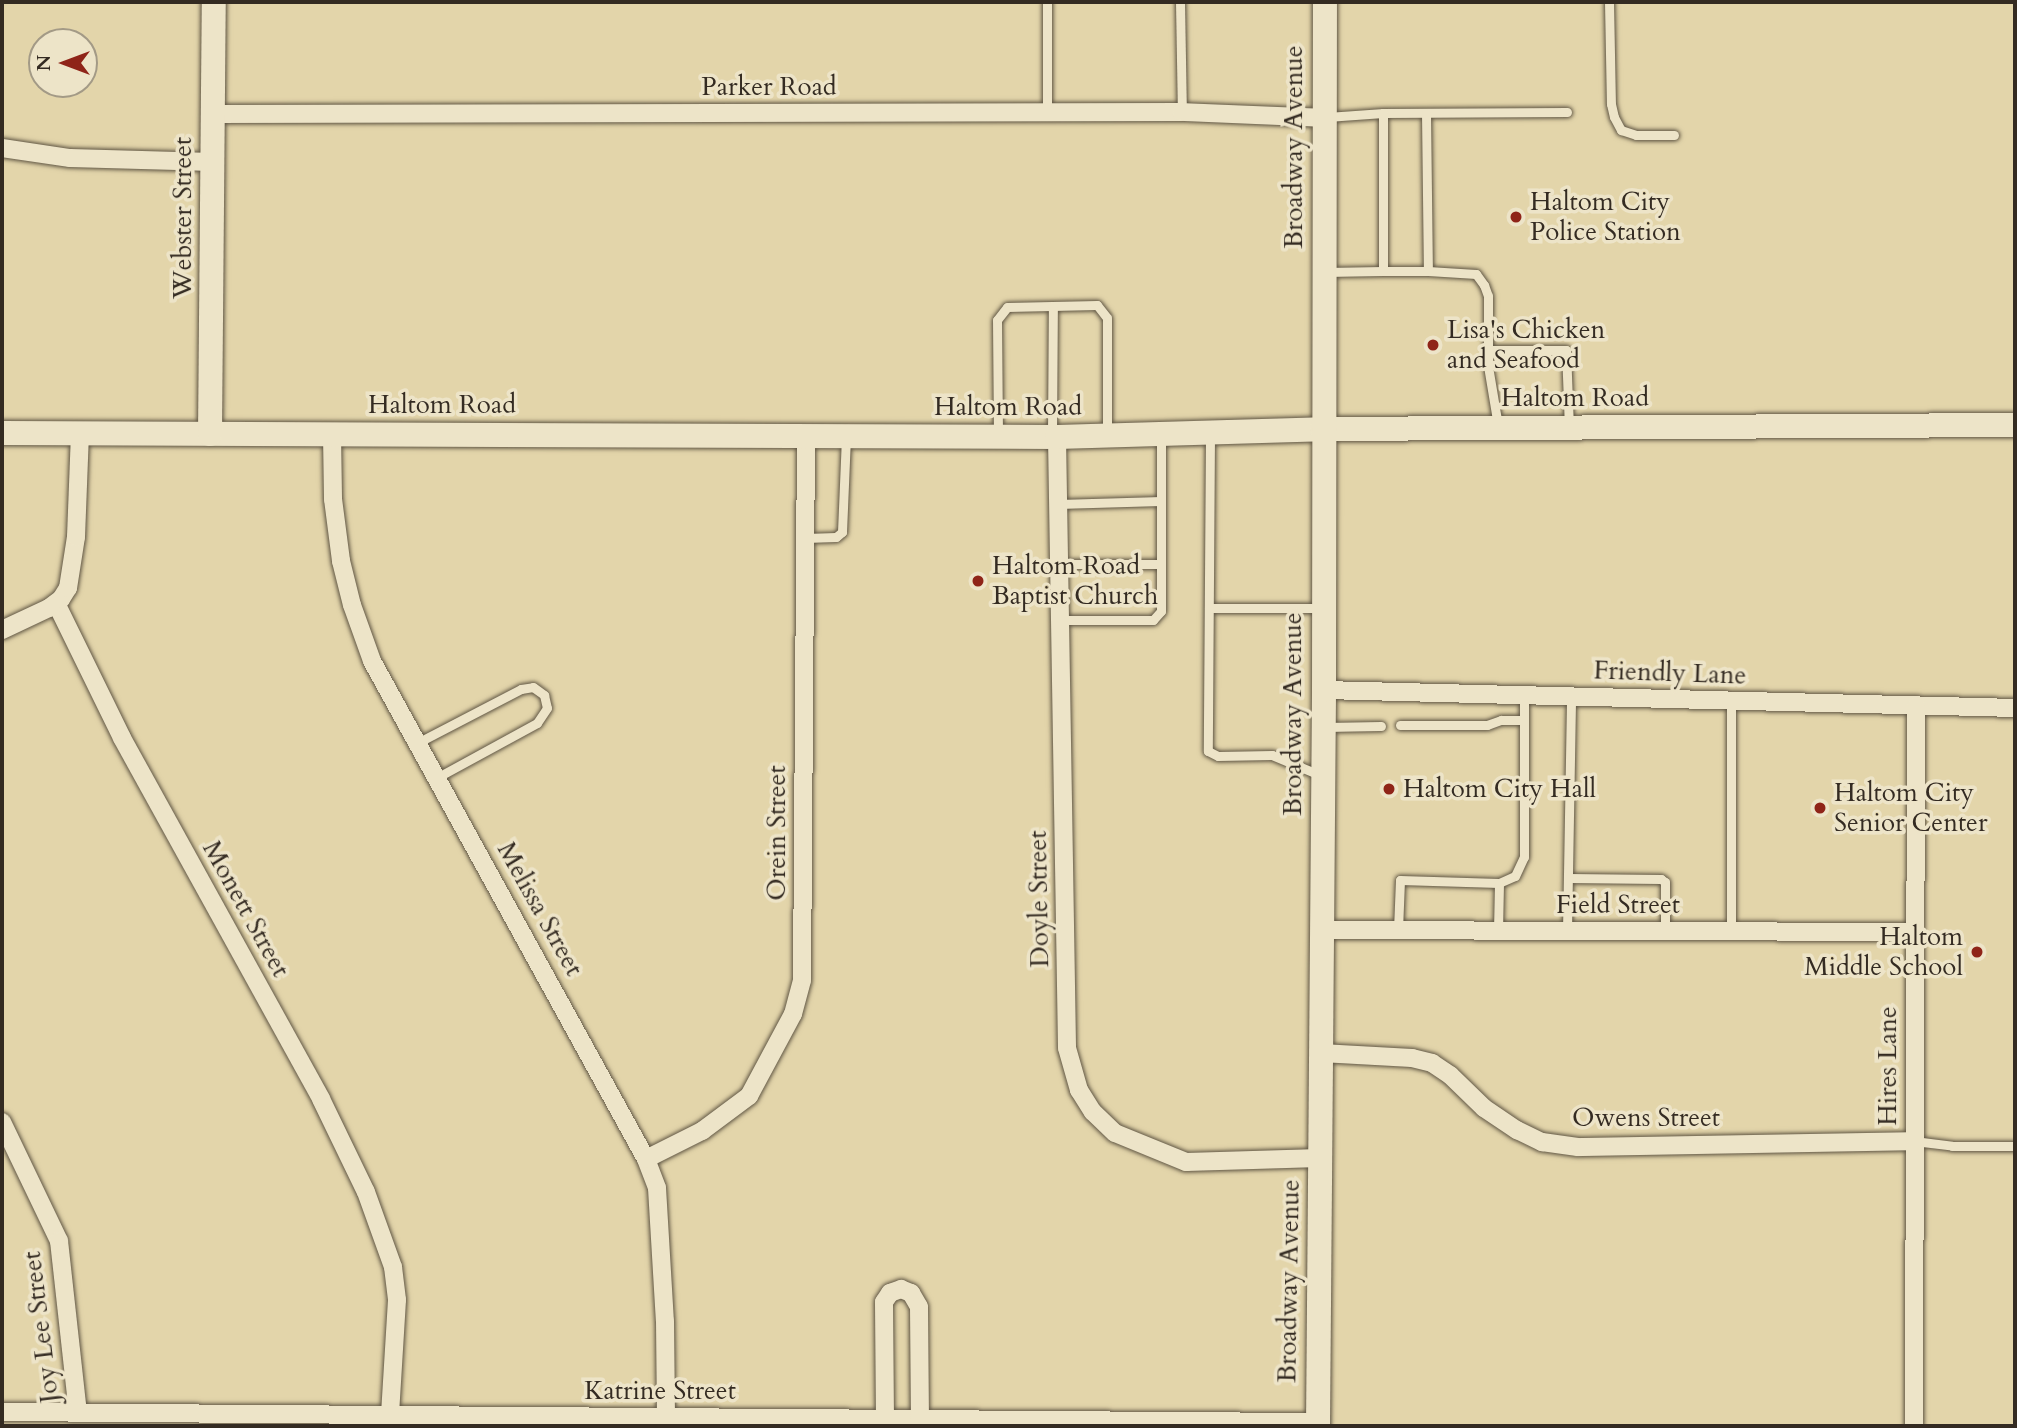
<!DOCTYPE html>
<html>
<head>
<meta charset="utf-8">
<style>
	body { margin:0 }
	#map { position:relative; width:2017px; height:1428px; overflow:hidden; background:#e3d5aa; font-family:Cardo,serif }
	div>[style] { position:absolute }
	.roads { filter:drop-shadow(0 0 2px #605644) drop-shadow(0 0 2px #605644) }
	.lane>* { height:9px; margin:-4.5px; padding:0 4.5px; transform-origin:4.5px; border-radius:4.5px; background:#ede4c8 }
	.street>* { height:18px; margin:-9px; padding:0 9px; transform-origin:9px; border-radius:9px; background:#ede4c8 }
	.secondary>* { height:24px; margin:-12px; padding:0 12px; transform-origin:12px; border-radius:12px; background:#ede4c8 }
	.dots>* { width:19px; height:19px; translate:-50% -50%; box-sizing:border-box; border:4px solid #ede4c8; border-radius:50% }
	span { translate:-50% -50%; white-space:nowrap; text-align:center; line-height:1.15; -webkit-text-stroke:7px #ede4c8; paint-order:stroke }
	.street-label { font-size:26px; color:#342b22 }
	.poi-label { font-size:26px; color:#342b22 }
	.left { translate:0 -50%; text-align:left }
	.right { translate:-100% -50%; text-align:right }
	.frame { position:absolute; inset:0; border:4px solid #342b22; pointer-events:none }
	.north { position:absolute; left:28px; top:28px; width:70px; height:70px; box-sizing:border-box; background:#ede4c8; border:2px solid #a39a86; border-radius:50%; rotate:270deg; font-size:19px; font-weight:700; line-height:28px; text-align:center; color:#342b22 }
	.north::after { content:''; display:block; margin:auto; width:24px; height:32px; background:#8f2418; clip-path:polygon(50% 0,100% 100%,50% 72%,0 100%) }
</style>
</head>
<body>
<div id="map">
	<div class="roads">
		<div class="lane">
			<i style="left:1047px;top:2px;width:111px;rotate:90deg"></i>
			<i style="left:1180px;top:2px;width:110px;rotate:89deg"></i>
			<i style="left:1609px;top:2px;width:102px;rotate:88.9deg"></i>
			<i style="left:1611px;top:104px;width:13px;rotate:77deg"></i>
			<i style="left:1614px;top:117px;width:15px;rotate:62deg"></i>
			<i style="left:1621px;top:130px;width:16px;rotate:18deg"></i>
			<i style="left:1636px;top:135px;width:38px"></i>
			<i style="left:1383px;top:113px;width:184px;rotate:-0.3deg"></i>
			<i style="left:1426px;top:113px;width:158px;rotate:89.3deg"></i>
			<i style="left:1428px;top:271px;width:48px;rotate:3.6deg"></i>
			<i style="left:1476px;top:274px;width:14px;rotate:54deg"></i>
			<i style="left:1484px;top:285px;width:12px;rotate:70deg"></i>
			<i style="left:1488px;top:296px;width:70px;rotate:90deg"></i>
			<i style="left:1488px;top:366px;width:61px;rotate:80.5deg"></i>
			<i style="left:1383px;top:271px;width:45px"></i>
			<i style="left:1325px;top:272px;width:58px;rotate:-1deg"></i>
			<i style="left:1383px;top:271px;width:158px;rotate:-90deg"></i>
			<i style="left:1383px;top:113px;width:56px;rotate:175.9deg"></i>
			<i style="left:1488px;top:350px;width:78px"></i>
			<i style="left:1566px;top:350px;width:77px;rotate:87.8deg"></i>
			<i style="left:998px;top:434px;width:114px;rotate:-90.5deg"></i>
			<i style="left:997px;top:320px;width:16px;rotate:-52deg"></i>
			<i style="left:1007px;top:307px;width:90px;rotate:-1.3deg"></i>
			<i style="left:1097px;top:305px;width:16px;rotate:52deg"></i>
			<i style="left:1107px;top:318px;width:116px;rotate:90deg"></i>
			<i style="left:1052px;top:435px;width:129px;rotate:-89.6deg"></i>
			<i style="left:1210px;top:435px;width:316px;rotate:90.4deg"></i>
			<i style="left:1208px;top:751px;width:11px;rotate:27deg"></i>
			<i style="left:1218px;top:756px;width:54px;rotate:-1.1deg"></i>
			<i style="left:1272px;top:755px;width:54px;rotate:22.8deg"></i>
			<i style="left:1058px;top:504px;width:103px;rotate:-1.7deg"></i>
			<i style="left:805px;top:538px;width:31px;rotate:-2deg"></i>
			<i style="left:836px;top:537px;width:8px;rotate:-40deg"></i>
			<i style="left:842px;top:532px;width:96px;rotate:-87.6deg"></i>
			<i style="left:1060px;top:564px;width:101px"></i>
			<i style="left:1209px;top:608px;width:114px"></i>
			<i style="left:1061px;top:620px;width:92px"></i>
			<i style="left:1153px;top:620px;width:12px;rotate:-48deg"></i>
			<i style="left:1161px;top:611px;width:177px;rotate:-90deg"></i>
			<i style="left:1731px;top:701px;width:231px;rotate:90deg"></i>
			<i style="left:1400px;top:725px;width:87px"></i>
			<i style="left:1487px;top:725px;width:15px;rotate:-20deg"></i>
			<i style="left:1501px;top:720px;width:23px"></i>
			<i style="left:1325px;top:727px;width:56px;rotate:-1deg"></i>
			<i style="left:419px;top:742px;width:115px;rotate:-27.5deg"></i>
			<i style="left:521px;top:689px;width:12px;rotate:-9deg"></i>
			<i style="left:533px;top:687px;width:14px;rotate:36deg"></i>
			<i style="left:544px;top:695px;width:13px;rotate:77deg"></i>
			<i style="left:547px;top:708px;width:18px;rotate:124deg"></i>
			<i style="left:537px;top:723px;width:113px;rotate:151.4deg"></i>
			<i style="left:1568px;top:878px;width:93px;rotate:0.6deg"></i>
			<i style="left:1661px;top:879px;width:5px;rotate:37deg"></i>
			<i style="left:1665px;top:882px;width:49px;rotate:90deg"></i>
			<i style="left:1398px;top:930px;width:50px;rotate:-87.7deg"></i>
			<i style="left:1400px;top:880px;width:99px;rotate:1.7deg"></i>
			<i style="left:1499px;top:883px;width:17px;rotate:-24deg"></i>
			<i style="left:1515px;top:876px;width:21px;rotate:-65deg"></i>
			<i style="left:1524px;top:857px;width:162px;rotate:-90deg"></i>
			<i style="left:1498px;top:931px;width:48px;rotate:-88.8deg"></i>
			<i style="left:1567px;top:931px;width:235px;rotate:-89deg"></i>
			<i style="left:1914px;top:1141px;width:38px;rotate:7deg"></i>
			<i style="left:1952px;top:1146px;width:63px"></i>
		</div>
		<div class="street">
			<i style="left:213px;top:114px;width:969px;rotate:-0.12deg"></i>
			<i style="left:1182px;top:112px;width:142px;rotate:2.4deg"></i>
			<i style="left:2px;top:148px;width:69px;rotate:8.4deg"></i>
			<i style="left:70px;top:158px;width:143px;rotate:1.6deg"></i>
			<i style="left:332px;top:434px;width:65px;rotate:89.1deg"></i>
			<i style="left:333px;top:499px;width:63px;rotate:82.6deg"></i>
			<i style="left:341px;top:561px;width:45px;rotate:76deg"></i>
			<i style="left:352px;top:605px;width:59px;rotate:70.3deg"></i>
			<i style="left:372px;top:661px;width:568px;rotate:61.18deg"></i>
			<i style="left:646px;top:1159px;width:31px;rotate:69deg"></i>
			<i style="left:657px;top:1188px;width:133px;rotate:86.6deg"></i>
			<i style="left:665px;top:1321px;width:96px;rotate:89.4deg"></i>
			<i style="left:1057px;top:437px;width:611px;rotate:89.06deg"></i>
			<i style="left:1067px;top:1048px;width:44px;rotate:74.1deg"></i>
			<i style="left:1079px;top:1090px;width:26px;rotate:58deg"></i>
			<i style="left:1093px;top:1112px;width:30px;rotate:44deg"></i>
			<i style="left:1115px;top:1133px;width:77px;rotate:22.2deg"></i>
			<i style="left:1186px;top:1162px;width:134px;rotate:-1.7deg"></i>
			<i style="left:56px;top:603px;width:150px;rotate:63.9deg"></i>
			<i style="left:122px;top:738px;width:412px;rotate:61.1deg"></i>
			<i style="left:321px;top:1099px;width:103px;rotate:64.2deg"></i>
			<i style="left:366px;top:1192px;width:80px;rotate:70.2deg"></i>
			<i style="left:393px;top:1267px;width:33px;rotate:83deg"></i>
			<i style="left:397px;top:1300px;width:115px;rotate:93.5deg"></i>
			<i style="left:2px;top:630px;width:52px;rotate:-25.1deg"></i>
			<i style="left:49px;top:608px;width:15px;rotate:-37deg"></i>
			<i style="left:61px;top:599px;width:13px;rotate:-58deg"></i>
			<i style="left:68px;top:588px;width:52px;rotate:-81.1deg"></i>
			<i style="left:76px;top:537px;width:103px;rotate:-87.8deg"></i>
			<i style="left:1324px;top:690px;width:691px;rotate:1.49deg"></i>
			<i style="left:1322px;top:930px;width:593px;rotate:0.19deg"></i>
			<i style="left:1321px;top:1053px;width:91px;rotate:3.1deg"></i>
			<i style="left:1412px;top:1058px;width:21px;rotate:14deg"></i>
			<i style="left:1432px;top:1063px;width:22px;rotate:34deg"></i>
			<i style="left:1450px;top:1075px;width:47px;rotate:44.1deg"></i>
			<i style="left:1484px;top:1108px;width:40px;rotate:34deg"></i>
			<i style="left:1517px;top:1130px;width:28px;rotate:26deg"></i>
			<i style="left:1542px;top:1142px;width:36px;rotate:8deg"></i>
			<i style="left:1578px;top:1147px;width:336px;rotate:-1deg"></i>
			<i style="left:2px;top:1122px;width:132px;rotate:64.4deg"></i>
			<i style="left:59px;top:1241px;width:172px;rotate:83.7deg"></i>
			<i style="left:646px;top:1159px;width:63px;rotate:-26.6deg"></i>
			<i style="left:702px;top:1131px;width:59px;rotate:-36.7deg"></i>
			<i style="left:749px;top:1096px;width:93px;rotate:-61.8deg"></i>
			<i style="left:793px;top:1014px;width:35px;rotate:-75deg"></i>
			<i style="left:802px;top:980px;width:544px;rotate:-89.58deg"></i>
			<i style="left:2px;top:1412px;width:1316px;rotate:0.44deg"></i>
			<i style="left:885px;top:1419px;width:117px;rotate:-90.5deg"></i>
			<i style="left:884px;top:1302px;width:11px;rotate:-56deg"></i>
			<i style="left:890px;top:1293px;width:12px;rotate:-20deg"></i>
			<i style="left:901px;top:1289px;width:11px;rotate:22deg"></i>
			<i style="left:911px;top:1293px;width:16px;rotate:60deg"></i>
			<i style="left:919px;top:1307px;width:112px;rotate:89.5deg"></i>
			<i style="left:1914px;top:1426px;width:720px;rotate:-89.84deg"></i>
		</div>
		<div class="secondary">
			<i style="left:2px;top:433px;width:1055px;rotate:0.22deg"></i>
			<i style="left:1057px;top:437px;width:265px;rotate:-1.7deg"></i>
			<i style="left:1322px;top:429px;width:693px;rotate:-0.33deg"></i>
			<i style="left:210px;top:434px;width:432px;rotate:-89.5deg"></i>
			<i style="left:1318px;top:1426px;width:736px;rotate:-89.53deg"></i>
			<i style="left:1324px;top:690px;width:688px;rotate:-89.92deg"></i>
		</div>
	</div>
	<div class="dots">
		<i style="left:1516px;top:217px;background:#8f2418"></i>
		<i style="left:1433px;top:345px;background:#8f2418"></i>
		<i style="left:978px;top:581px;background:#8f2418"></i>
		<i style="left:1389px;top:789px;background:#8f2418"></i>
		<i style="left:1820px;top:808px;background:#8f2418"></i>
		<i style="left:1977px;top:952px;background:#8f2418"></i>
	</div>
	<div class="street-label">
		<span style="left:769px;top:87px">Parker Road</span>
		<span style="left:1294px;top:147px;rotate:-90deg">Broadway Avenue</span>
		<span style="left:183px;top:218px;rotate:-90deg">Webster Street</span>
		<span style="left:1575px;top:398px">Haltom Road</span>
		<span style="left:442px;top:405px">Haltom Road</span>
		<span style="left:1008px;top:407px">Haltom Road</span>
		<span style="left:1670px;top:673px;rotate:2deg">Friendly Lane</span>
		<span style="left:1293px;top:714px;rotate:-90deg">Broadway Avenue</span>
		<span style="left:777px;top:833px;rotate:-90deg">Orein Street</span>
		<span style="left:1039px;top:899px;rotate:-91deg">Doyle Street</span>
		<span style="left:1618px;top:905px">Field Street</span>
		<span style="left:246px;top:909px;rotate:61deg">Monett Street</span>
		<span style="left:540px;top:909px;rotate:61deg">Melissa Street</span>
		<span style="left:1888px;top:1066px;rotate:-90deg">Hires Lane</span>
		<span style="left:1646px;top:1118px">Owens Street</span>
		<span style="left:1289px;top:1281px;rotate:-89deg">Broadway Avenue</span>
		<span style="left:41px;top:1327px;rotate:-97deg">Joy Lee Street</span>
		<span style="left:660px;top:1391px">Katrine Street</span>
	</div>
	<div class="poi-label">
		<span class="left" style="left:1530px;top:217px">Haltom City<br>Police Station</span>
		<span class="left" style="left:1447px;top:345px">Lisa's Chicken<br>and Seafood</span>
		<span class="left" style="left:992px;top:581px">Haltom Road<br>Baptist Church</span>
		<span class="left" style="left:1403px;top:789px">Haltom City Hall</span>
		<span class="left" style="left:1834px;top:808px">Haltom City<br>Senior Center</span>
		<span class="right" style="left:1963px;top:952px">Haltom<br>Middle School</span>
	</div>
	<div class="frame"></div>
	<div class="north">N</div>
</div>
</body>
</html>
